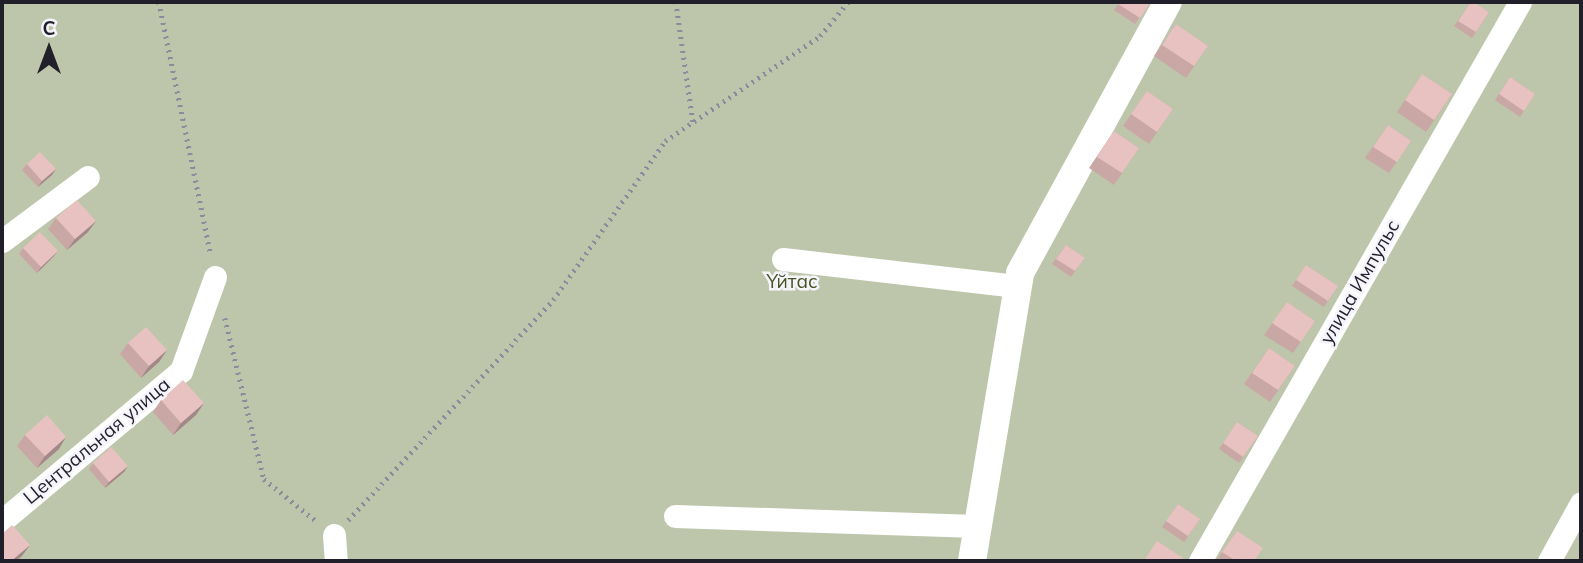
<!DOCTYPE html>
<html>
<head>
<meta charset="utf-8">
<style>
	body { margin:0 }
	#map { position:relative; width:1583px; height:563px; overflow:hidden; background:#e7e4fd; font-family:Mulish,sans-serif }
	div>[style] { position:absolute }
	.green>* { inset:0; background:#bdc6aa }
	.path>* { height:4.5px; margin-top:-2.25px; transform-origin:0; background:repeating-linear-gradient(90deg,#8c8a9c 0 2px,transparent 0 7px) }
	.minor>* { height:23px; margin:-11.5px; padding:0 11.5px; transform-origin:11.5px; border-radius:11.5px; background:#fff }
	.tertiary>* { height:28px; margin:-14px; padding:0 14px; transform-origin:14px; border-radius:14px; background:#fff }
	.wall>* { inset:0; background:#c8a7a5 }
	.shaded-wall>* { inset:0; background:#a28886 }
	.building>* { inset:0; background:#e8c2c0 }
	span { translate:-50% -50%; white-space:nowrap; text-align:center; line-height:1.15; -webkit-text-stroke:5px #f5f4fa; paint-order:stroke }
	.park-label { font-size:19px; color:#475423 }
	.street-label { font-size:19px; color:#211f2a }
	.frame { position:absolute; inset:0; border:4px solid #211f2a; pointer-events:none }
	.north { position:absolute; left:14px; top:14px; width:70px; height:70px; -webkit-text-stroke:5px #f5f4fa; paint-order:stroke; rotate:0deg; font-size:19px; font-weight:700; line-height:28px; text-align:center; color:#211f2a }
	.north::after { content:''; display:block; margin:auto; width:24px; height:32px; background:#211f2a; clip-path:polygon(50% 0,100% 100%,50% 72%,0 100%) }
</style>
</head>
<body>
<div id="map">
	<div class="green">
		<i style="clip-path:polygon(2px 2px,1581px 2px,1581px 561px,2px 561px)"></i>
	</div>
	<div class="path">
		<i style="left:159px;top:2px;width:258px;rotate:78.4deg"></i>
		<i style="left:676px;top:2px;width:121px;rotate:81.9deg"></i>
		<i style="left:225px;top:318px;width:166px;rotate:76.4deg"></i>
		<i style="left:264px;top:479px;width:67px;rotate:38.9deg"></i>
		<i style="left:348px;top:520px;width:301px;rotate:-47deg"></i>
		<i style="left:553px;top:300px;width:194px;rotate:-54.8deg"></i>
		<i style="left:665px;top:141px;width:187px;rotate:-34.1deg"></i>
		<i style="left:820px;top:36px;width:44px;rotate:-50.5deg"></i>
	</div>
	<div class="minor">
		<i style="left:2px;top:241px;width:107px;rotate:-36.7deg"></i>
		<i style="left:783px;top:259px;width:237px;rotate:6.6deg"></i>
		<i style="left:675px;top:516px;width:302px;rotate:1.9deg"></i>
		<i style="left:2px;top:521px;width:234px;rotate:-40deg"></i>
		<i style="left:181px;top:371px;width:100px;rotate:-70.1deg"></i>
		<i style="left:334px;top:535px;width:26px;rotate:86deg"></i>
		<i style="left:1200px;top:561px;width:644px;rotate:-60.21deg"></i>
		<i style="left:1549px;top:561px;width:66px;rotate:-61.1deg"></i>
	</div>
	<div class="tertiary">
		<i style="left:972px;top:561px;width:292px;rotate:-80.5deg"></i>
		<i style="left:1020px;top:273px;width:309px;rotate:-61.4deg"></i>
	</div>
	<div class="wall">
		<i style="clip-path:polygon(1120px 2px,1151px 2px,1135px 24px,1114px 10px)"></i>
		<i style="clip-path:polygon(1471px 2px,1489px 12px,1472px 38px,1454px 26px)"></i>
		<i style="clip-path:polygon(1176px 24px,1208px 46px,1186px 78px,1154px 56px)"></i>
		<i style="clip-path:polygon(1422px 74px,1452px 94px,1426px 132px,1397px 112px)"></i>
		<i style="clip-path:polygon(1510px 77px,1535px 94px,1520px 117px,1495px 100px)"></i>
		<i style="clip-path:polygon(1147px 91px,1173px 109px,1149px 144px,1123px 126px)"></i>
		<i style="clip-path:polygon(1388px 125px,1411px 141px,1389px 173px,1365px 158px)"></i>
		<i style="clip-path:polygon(1114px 131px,1139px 148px,1114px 185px,1089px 168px)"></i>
		<i style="clip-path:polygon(27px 164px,56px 169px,52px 175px,38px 187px,22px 170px)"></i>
		<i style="clip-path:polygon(56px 218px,96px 221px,88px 232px,67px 250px,48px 229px)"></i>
		<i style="clip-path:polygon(1066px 245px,1085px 258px,1071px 277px,1052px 264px)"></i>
		<i style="clip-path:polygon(23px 248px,58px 251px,53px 257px,37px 273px,19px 254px)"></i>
		<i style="clip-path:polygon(1306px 265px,1338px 286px,1324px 307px,1292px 286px)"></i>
		<i style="clip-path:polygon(1287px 302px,1315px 321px,1293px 353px,1264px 335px)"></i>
		<i style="clip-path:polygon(128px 343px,167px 350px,159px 362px,141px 378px,120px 354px)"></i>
		<i style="clip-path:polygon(1269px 348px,1295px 366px,1270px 402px,1244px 384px)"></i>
		<i style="clip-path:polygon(161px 400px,204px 403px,196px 415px,173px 435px,153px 412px)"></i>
		<i style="clip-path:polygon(1237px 422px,1258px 436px,1239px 463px,1219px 449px)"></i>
		<i style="clip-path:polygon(25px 435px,59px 449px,37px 468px,17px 446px)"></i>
		<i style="clip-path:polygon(93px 463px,124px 472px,105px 488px,89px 469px)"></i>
		<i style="clip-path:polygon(1178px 504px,1200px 519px,1184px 542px,1162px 527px)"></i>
		<i style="clip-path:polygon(1237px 531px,1254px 561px,1216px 561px)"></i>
	</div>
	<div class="shaded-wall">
		<i style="clip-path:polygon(56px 169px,52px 175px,38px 187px,42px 181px)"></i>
		<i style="clip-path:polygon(96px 221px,88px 232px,67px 250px,75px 239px)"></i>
		<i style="clip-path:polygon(58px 251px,53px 257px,37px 273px,41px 267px)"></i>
		<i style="clip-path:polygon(167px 350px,159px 362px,141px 378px,149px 366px)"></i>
		<i style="clip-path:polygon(204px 403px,196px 415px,173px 435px,181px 423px)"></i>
		<i style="clip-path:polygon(66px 437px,59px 449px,37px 468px,45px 456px)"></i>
		<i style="clip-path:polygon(128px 466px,124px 472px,105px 488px,109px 482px)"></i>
		<i style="clip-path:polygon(30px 545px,22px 556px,16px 561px,11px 561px)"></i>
	</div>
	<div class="building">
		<i style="clip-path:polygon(1120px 2px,1151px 2px,1140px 18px,1118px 4px)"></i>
		<i style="clip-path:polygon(1471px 2px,1473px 2px,1489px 12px,1476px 32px,1458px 21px)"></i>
		<i style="clip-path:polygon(1176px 24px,1208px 46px,1194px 66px,1162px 45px)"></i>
		<i style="clip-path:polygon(1422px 74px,1452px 94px,1434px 120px,1405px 100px)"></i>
		<i style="clip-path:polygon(1510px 77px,1535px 94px,1524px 111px,1499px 94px)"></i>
		<i style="clip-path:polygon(1147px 91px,1173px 109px,1157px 132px,1131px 114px)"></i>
		<i style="clip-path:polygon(1388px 125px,1411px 141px,1397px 162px,1373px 147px)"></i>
		<i style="clip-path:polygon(1114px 131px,1139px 148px,1122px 173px,1097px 157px)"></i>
		<i style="clip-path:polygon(40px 152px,56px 169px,42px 181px,27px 164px)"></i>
		<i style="clip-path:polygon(77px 200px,96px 221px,75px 239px,56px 218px)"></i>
		<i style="clip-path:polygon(40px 232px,58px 251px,41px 267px,23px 248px)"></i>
		<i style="clip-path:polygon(1066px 245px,1085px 258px,1075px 271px,1056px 259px)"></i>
		<i style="clip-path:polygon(1306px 265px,1338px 286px,1328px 301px,1296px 280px)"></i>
		<i style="clip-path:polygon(1287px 302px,1315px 321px,1301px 342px,1272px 323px)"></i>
		<i style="clip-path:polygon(146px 327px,167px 350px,149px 366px,128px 343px)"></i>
		<i style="clip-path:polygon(1269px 348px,1295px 366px,1278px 390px,1252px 373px)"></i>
		<i style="clip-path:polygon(183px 380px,204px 403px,181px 423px,161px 400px)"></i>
		<i style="clip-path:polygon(47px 415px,66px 437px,45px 456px,25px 435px)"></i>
		<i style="clip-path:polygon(1237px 422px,1258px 436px,1243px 457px,1223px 443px)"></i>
		<i style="clip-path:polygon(111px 447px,128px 466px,109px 482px,93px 463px)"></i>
		<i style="clip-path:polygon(1178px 504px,1200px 519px,1188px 536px,1166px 521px)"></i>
		<i style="clip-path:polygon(12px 525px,30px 545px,11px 561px,4px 561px,2px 559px,2px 534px)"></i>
		<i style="clip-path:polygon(1237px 531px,1263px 548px,1254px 561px,1236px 561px,1222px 552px)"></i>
		<i style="clip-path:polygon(1157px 541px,1183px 558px,1181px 561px,1144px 561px)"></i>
	</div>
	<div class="park-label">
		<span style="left:792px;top:282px">Үйтас</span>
	</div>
	<div class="street-label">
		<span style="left:1360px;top:282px;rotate:-60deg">улица Импульс</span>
		<span style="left:97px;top:441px;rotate:-40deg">Центральная улица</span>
	</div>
	<div class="frame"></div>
	<div class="north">С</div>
</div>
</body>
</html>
